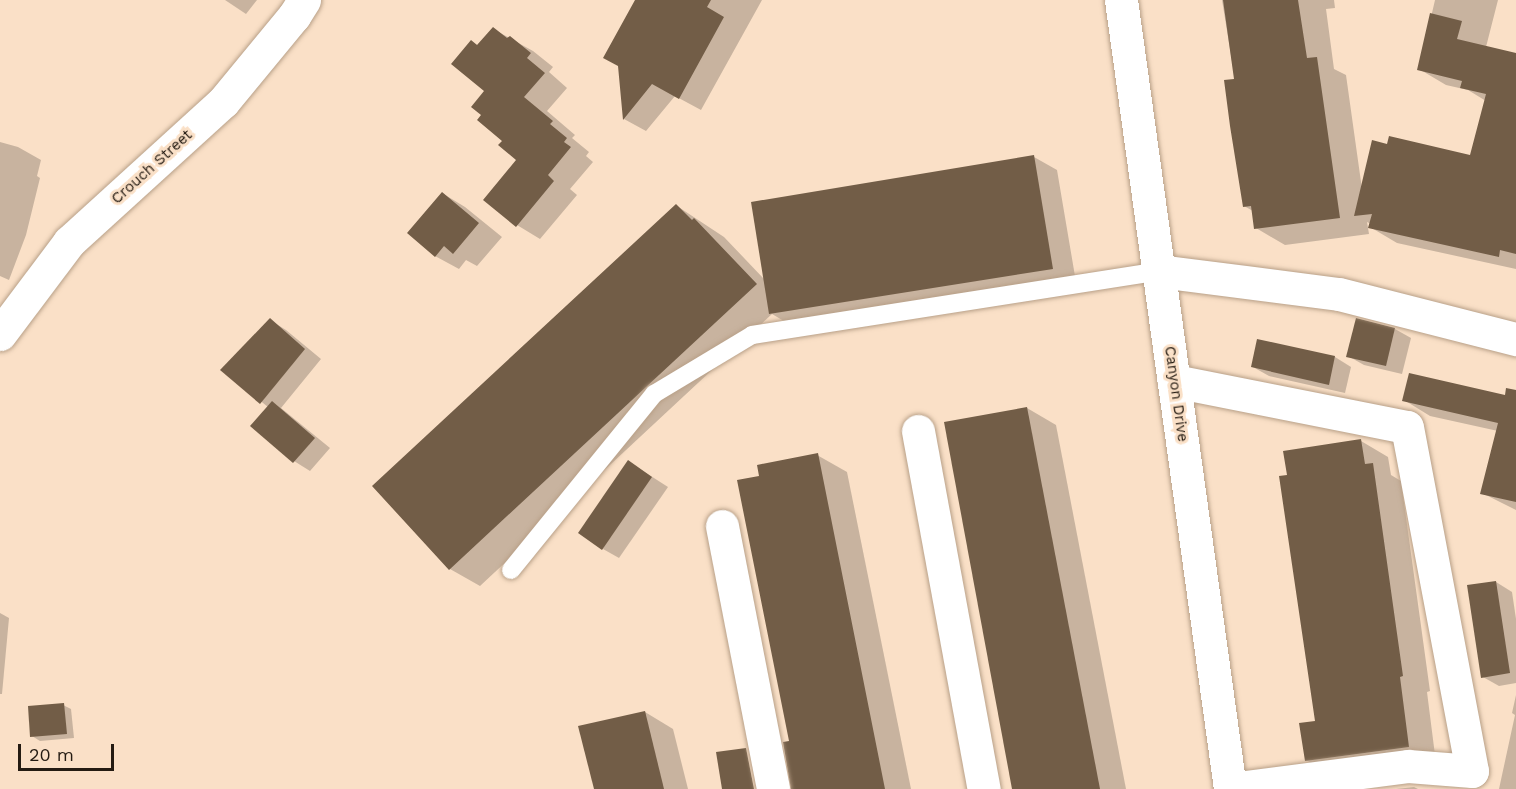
<!DOCTYPE html>
<html>
<head>
<meta charset="utf-8">
<style>
	body { margin:0 }
	#map { position:relative; width:1516px; height:789px; overflow:hidden; background:#fae0c7; font-family:"Work Sans",sans-serif }
	div>[style] { position:absolute }
	.shadow>* { inset:0; background:#0003 }
	.building>* { inset:0; background:#725d47 }
	.roads { filter:drop-shadow(0 0 2px #b8a088) drop-shadow(0 0 2px #b8a088) }
	.service>* { height:18px; margin:-9px; padding:0 9px; transform-origin:9px; border-radius:9px; background:#fff }
	.minor>* { height:33px; margin:-16.5px; padding:0 16.5px; transform-origin:16.5px; border-radius:16.5px; background:#fff }
	.tertiary>* { height:33px; margin:-16.5px; padding:0 16.5px; transform-origin:16.5px; border-radius:16.5px; background:#fff }
	.secondary>* { height:33px; margin:-16.5px; padding:0 16.5px; transform-origin:16.5px; border-radius:16.5px; background:#fff }
	span { translate:-50% -50%; white-space:nowrap; text-align:center; line-height:1.15; -webkit-text-stroke:6px #fae0c7; paint-order:stroke }
	.street-label { font-size:15px; color:#241b12 }
	.scale { position:absolute; left:18px; top:744px; width:96px; height:27px; box-sizing:border-box; border:3px solid #241b12; border-top:0; padding-left:8px; font-size:18px; line-height:21px; white-space:nowrap; color:#241b12; -webkit-text-stroke:4px #fae0c7; paint-order:stroke }
</style>
</head>
<body>
<div id="map">
	<div class="shadow">
		<i style="clip-path:polygon(225px 0,257px 0,246px 14px)"></i>
		<i style="clip-path:polygon(645px 0,762px 0,701px 110px,675px 96px,646px 131px,624px 119px,619px 66px)"></i>
		<i style="clip-path:polygon(1222px 0,1334px 0,1335px 8px,1326px 9px,1334px 69px,1346px 75px,1362px 189px,1471px 156px,1486px 101px,1468px 90px,1446px 85px,1419px 69px,1435px 0,1498px 0,1486px 47px,1516px 54px,1516px 269px,1397px 243px,1370px 227px,1371px 224px,1367px 222px,1369px 234px,1285px 245px,1256px 228px,1253px 211px,1244px 206px,1235px 80px)"></i>
		<i style="clip-path:polygon(493px 29px,533px 51px,553px 67px,549px 72px,567px 88px,547px 111px,575px 135px,572px 138px,589px 152px,586px 156px,593px 162px,570px 189px,577px 195px,540px 239px,517px 225px,518px 160px,483px 115px,486px 91px,472px 42px,479px 46px)"></i>
		<i style="clip-path:polygon(0 142px,18px 147px,41px 160px,37px 176px,40px 178px,26px 235px,9px 280px,0 276px)"></i>
		<i style="clip-path:polygon(1034px 157px,1057px 170px,1076px 282px,794px 327px,772px 314px,480px 586px,450px 569px,374px 486px,677px 206px,724px 237px,766px 281px)"></i>
		<i style="clip-path:polygon(442px 193px,465px 207px,502px 237px,477px 266px,466px 260px,459px 269px,435px 256px)"></i>
		<i style="clip-path:polygon(270px 320px,286px 330px,321px 359px,281px 408px,330px 448px,310px 471px,294px 461px,268px 407px,222px 370px)"></i>
		<i style="clip-path:polygon(1395px 329px,1411px 338px,1402px 374px,1364px 365px,1348px 356px)"></i>
		<i style="clip-path:polygon(1335px 357px,1351px 367px,1345px 393px,1269px 376px,1253px 367px)"></i>
		<i style="clip-path:polygon(1516px 398px,1516px 510px,1482px 493px,1498px 431px,1430px 416px,1404px 400px)"></i>
		<i style="clip-path:polygon(1027px 408px,1056px 425px,1126px 789px,1015px 789px)"></i>
		<i style="clip-path:polygon(1361px 441px,1388px 457px,1391px 475px,1401px 481px,1430px 691px,1427px 692px,1436px 763px,1334px 776px,1306px 760px,1317px 722px,1289px 476px)"></i>
		<i style="clip-path:polygon(817px 455px,847px 472px,911px 789px,800px 789px,761px 477px)"></i>
		<i style="clip-path:polygon(629px 462px,668px 487px,619px 558px,603px 549px)"></i>
		<i style="clip-path:polygon(1496px 582px,1512px 592px,1516px 619px,1516px 683px,1499px 686px,1483px 677px)"></i>
		<i style="clip-path:polygon(0 613px,9px 618px,2px 694px,0 694px)"></i>
		<i style="clip-path:polygon(1516px 695px,1516px 789px,1499px 789px,1515px 715px,1512px 713px)"></i>
		<i style="clip-path:polygon(63px 705px,71px 709px,74px 738px,40px 741px,32px 736px)"></i>
		<i style="clip-path:polygon(645px 712px,673px 729px,688px 789px,595px 789px)"></i>
		<i style="clip-path:polygon(1414px 787px,1418px 789px,1396px 789px)"></i>
	</div>
	<div class="building">
		<i style="clip-path:polygon(635px 0,711px 0,707px 7px,724px 17px,679px 99px,652px 84px,623px 120px,618px 66px,603px 58px)"></i>
		<i style="clip-path:polygon(1223px 0,1298px 0,1307px 58px,1317px 57px,1340px 218px,1254px 229px,1251px 206px,1243px 207px,1230px 126px,1224px 80px,1234px 79px)"></i>
		<i style="clip-path:polygon(1430px 13px,1462px 21px,1457px 39px,1516px 53px,1516px 254px,1500px 250px,1499px 257px,1368px 228px,1372px 214px,1354px 216px,1372px 140px,1387px 144px,1389px 136px,1470px 155px,1486px 94px,1460px 88px,1462px 81px,1417px 70px)"></i>
		<i style="clip-path:polygon(493px 27px,507px 38px,510px 36px,531px 53px,527px 58px,545px 73px,524px 97px,553px 121px,550px 124px,567px 138px,564px 142px,571px 147px,548px 175px,554px 181px,516px 227px,483px 200px,516px 160px,498px 145px,502px 141px,477px 120px,481px 115px,471px 107px,484px 91px,451px 64px,471px 40px,477px 45px)"></i>
		<i style="clip-path:polygon(1034px 155px,1053px 269px,769px 314px,751px 202px)"></i>
		<i style="clip-path:polygon(442px 192px,479px 223px,453px 254px,444px 246px,435px 257px,407px 233px)"></i>
		<i style="clip-path:polygon(676px 204px,692px 220px,694px 218px,757px 284px,449px 570px,372px 486px)"></i>
		<i style="clip-path:polygon(270px 318px,305px 349px,260px 404px,220px 370px)"></i>
		<i style="clip-path:polygon(1356px 318px,1395px 328px,1386px 366px,1346px 357px)"></i>
		<i style="clip-path:polygon(1257px 339px,1335px 356px,1329px 385px,1251px 367px)"></i>
		<i style="clip-path:polygon(1409px 373px,1505px 395px,1506px 388px,1516px 390px,1516px 502px,1480px 494px,1498px 423px,1402px 401px)"></i>
		<i style="clip-path:polygon(272px 401px,315px 438px,293px 463px,250px 426px)"></i>
		<i style="clip-path:polygon(1027px 407px,1100px 789px,1012px 789px,944px 422px)"></i>
		<i style="clip-path:polygon(1361px 439px,1365px 464px,1373px 463px,1403px 676px,1400px 677px,1409px 747px,1305px 761px,1299px 723px,1315px 721px,1279px 476px,1287px 475px,1283px 451px)"></i>
		<i style="clip-path:polygon(818px 453px,885px 789px,791px 789px,783px 742px,789px 741px,737px 480px,759px 476px,757px 465px)"></i>
		<i style="clip-path:polygon(628px 460px,652px 477px,602px 550px,578px 533px)"></i>
		<i style="clip-path:polygon(1496px 581px,1510px 673px,1481px 678px,1467px 585px)"></i>
		<i style="clip-path:polygon(64px 703px,67px 734px,30px 737px,28px 706px)"></i>
		<i style="clip-path:polygon(645px 711px,664px 789px,594px 789px,578px 726px)"></i>
		<i style="clip-path:polygon(746px 748px,754px 789px,722px 789px,716px 752px)"></i>
	</div>
	<div class="roads">
		<div class="service">
			<i style="left:511px;top:570px;width:227px;rotate:-50.9deg"></i>
			<i style="left:654px;top:394px;width:114px;rotate:-31deg"></i>
			<i style="left:752px;top:335px;width:412px;rotate:-8.9deg"></i>
		</div>
		<div class="minor">
			<i style="left:1159px;top:271px;width:181px;rotate:7.3deg"></i>
			<i style="left:1339px;top:294px;width:183px;rotate:14.3deg"></i>
			<i style="left:1174px;top:381px;width:237px;rotate:11.2deg"></i>
			<i style="left:1407px;top:427px;width:350px;rotate:79.3deg"></i>
			<i style="left:1472px;top:771px;width:64px;rotate:-175.5deg"></i>
			<i style="left:1408px;top:766px;width:177px;rotate:172.6deg"></i>
			<i style="left:918px;top:431px;width:364px;rotate:79.6deg"></i>
			<i style="left:722px;top:526px;width:268px;rotate:79deg"></i>
		</div>
		<div class="tertiary">
			<i style="left:0;top:334px;width:115px;rotate:-53.1deg"></i>
			<i style="left:69px;top:242px;width:208px;rotate:-42.3deg"></i>
			<i style="left:223px;top:102px;width:112px;rotate:-50.5deg"></i>
			<i style="left:294px;top:16px;width:19px;rotate:-58deg"></i>
		</div>
		<div class="secondary">
			<i style="left:1121px;top:0;width:796px;rotate:82.13deg"></i>
		</div>
	</div>
	<div class="street-label">
		<span style="left:152px;top:167px;rotate:-42deg">Crouch Street</span>
		<span style="left:1176px;top:394px;rotate:82deg">Canyon Drive</span>
	</div>
	<div class="scale">20 m</div>
</div>
</body>
</html>
